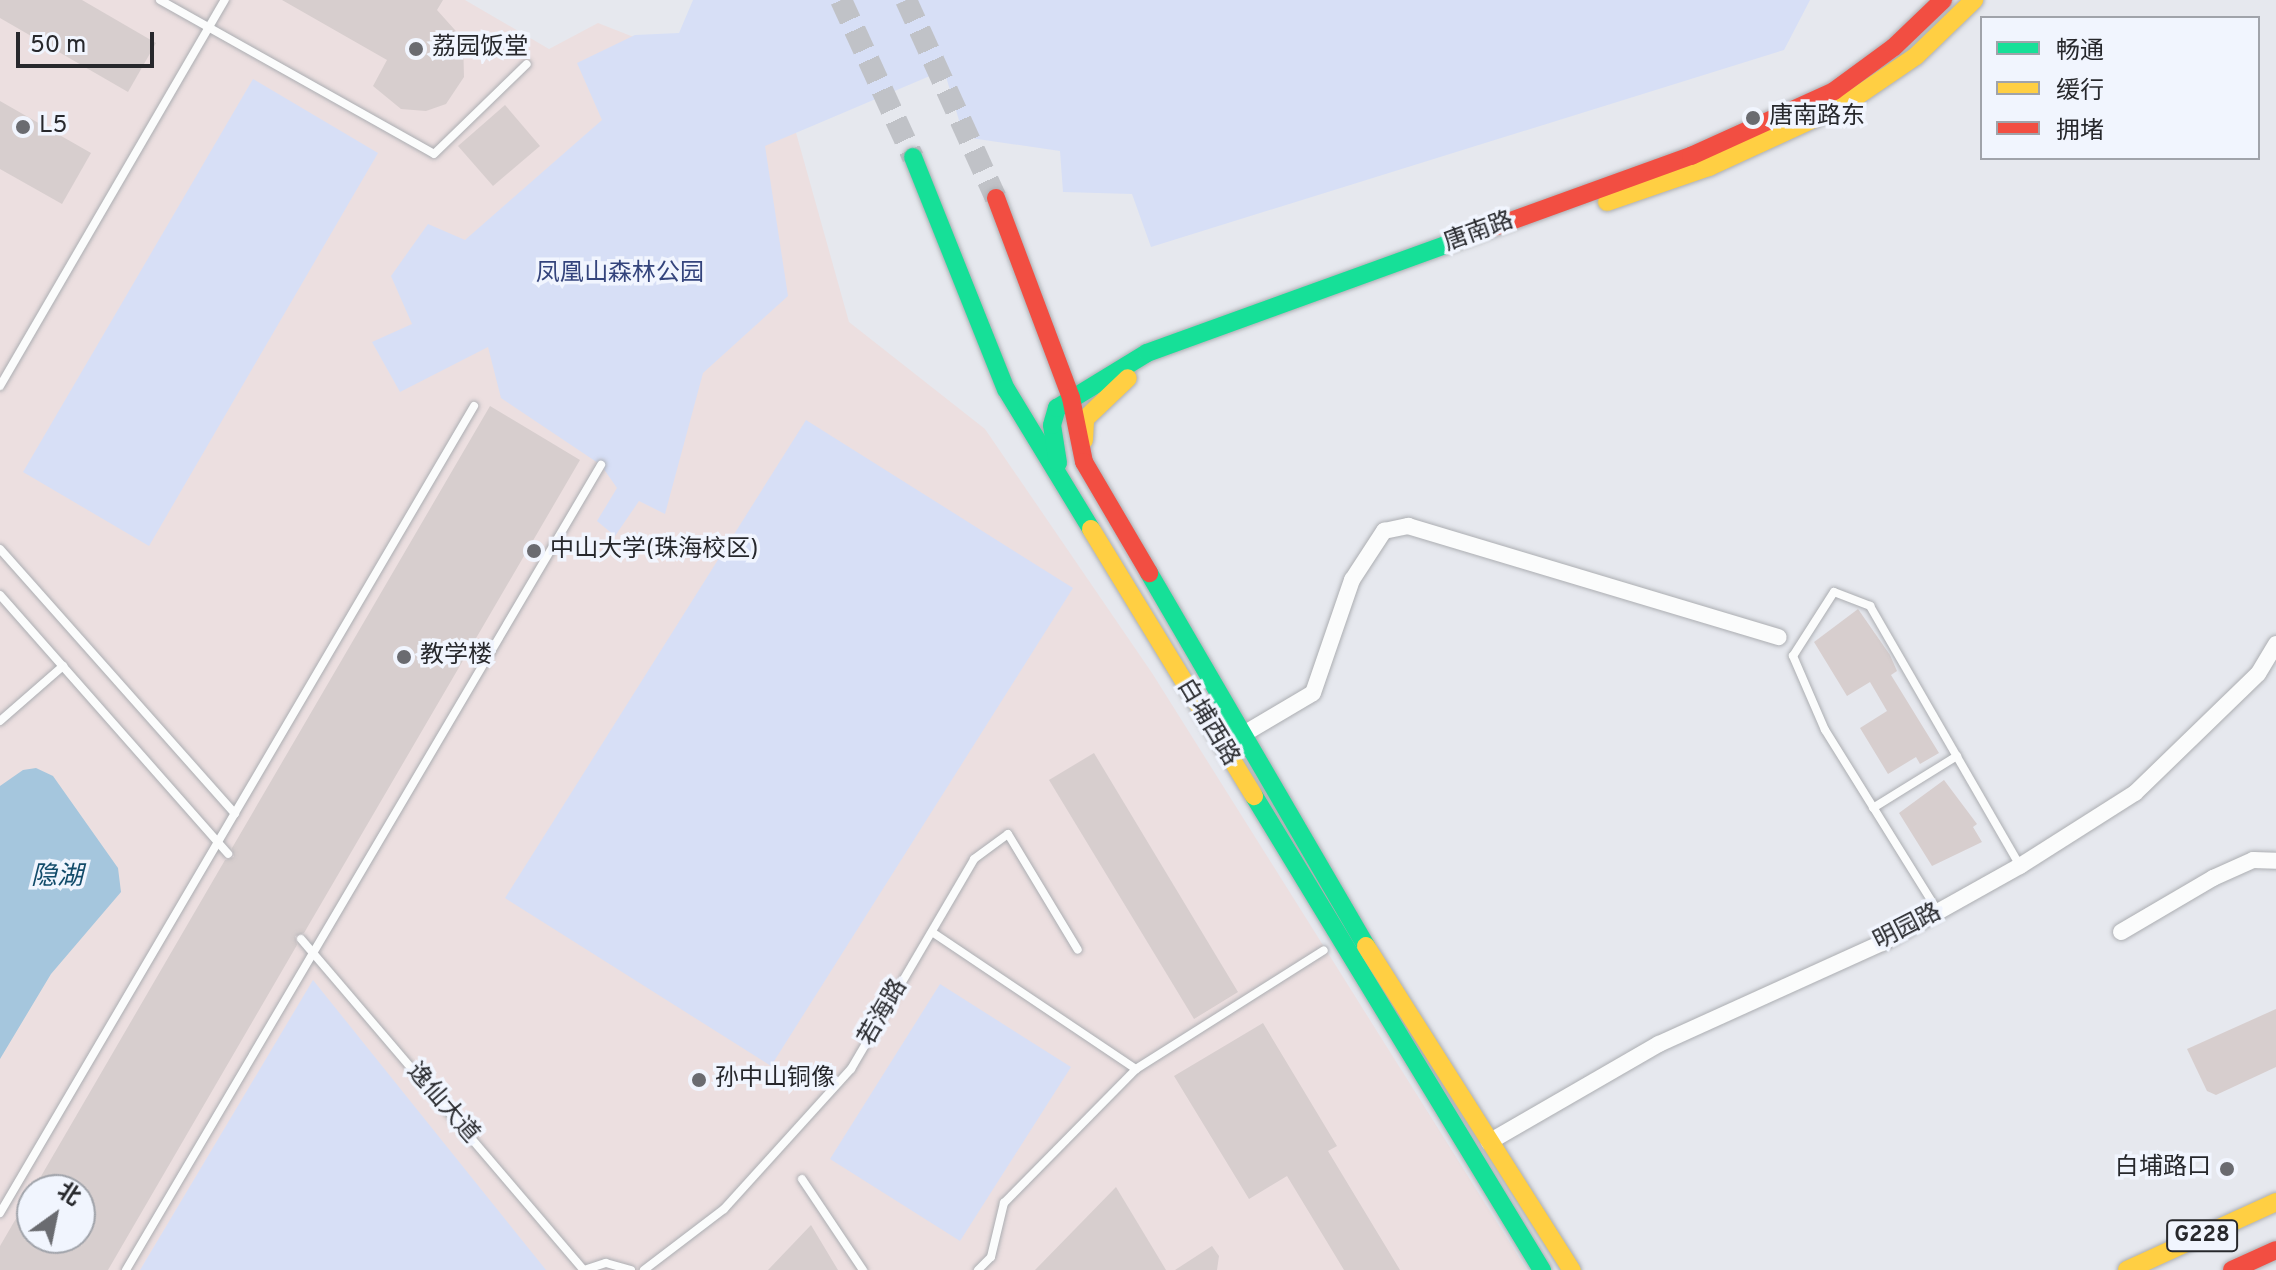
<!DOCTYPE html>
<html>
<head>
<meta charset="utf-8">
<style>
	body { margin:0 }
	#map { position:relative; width:2276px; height:1270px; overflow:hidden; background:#e6e8ee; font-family:Overpass,"Noto Sans SC",sans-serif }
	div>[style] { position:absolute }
	.education>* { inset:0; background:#ecdfe0 }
	.green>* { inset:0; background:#d7dff6 }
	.water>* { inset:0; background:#a5c6dd }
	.building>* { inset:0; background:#d7cece }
	.secondary-tunnel>* { height:22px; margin-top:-11px; transform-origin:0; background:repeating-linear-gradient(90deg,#c0c2c7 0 22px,transparent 0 33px) }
	.roads { filter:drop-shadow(0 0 2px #acaeb2) drop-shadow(0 0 2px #acaeb2) }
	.lane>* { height:8px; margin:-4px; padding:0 4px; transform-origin:4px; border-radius:4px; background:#fbfcfc }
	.street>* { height:16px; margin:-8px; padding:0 8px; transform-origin:8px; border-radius:8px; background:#fbfcfc }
	.fast>* { height:18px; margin:-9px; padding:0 9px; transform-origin:9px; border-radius:9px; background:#16e098 }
	.slow>* { height:18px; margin:-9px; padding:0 9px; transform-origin:9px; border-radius:9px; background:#ffcf43 }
	.jam>* { height:18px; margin:-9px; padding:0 9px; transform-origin:9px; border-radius:9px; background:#f24e42 }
	.dots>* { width:22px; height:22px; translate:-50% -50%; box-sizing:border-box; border:4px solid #f1f5fe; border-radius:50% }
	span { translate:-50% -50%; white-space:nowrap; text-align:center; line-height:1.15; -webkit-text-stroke:7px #f1f5fe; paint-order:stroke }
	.shield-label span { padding:2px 6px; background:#f1f5fe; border:2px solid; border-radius:6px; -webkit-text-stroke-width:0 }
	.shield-label { font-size:22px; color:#27282c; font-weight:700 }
	.poi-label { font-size:24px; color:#27282c }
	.left { translate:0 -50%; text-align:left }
	.right { translate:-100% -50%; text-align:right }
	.street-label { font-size:24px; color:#27282c }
	.park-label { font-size:24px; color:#34447c }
	.water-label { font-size:26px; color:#124b6a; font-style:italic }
	.legend { position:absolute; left:1980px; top:16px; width:280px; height:144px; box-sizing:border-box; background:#f1f5fe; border:2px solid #a0a3aa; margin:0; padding:10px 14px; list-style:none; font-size:24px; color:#27282c }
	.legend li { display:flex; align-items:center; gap:16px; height:40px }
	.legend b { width:40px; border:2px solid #a0a3aa }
	.north { position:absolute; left:16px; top:1174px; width:80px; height:80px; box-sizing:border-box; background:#f1f5fe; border:2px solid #a0a3aa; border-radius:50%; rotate:33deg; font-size:22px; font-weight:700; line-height:32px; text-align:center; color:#27282c }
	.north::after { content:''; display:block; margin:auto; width:28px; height:36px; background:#6a6b70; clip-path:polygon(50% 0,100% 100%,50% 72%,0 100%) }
	.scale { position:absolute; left:16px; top:32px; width:138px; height:36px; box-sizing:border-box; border:4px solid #27282c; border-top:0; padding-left:10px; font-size:24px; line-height:28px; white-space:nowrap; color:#27282c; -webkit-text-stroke:6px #f1f5fe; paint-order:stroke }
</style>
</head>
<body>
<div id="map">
	<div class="education">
		<i style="clip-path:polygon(evenodd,0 0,465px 0,549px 49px,598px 23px,786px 97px,849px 322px,985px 429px,1152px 673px,1527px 1270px,0 1270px,0 0,32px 1190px,80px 1190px,80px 1238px,32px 1238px,32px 1190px)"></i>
	</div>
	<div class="green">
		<i style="clip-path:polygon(693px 0,1810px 0,1784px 50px,1151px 247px,1132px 194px,1063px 192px,1060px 151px,964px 137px,944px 70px,765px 146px,788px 296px,703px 373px,665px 514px,639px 501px,615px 536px,597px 521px,617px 488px,601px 465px,501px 398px,488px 347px,400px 392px,372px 342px,412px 324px,391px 276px,428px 224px,465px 240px,602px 120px,577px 63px,635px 35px,679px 33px)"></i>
		<i style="clip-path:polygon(253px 79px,378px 153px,149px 546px,23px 472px)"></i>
		<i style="clip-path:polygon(806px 420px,1073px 588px,771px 1066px,505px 898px)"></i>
		<i style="clip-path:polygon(313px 980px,546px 1270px,140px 1270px)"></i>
		<i style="clip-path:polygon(940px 984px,1071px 1067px,960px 1241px,830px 1159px)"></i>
	</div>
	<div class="water">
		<i style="clip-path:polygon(36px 768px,53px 776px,118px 868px,121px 892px,51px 974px,0 1059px,0 786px,23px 770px)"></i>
	</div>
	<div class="building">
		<i style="clip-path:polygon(0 0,82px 0,156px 43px,128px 92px,0 18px)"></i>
		<i style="clip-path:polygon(282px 0,443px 0,437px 10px,463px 39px,464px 77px,446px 104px,426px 111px,401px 109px,373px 86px,387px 60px)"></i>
		<i style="clip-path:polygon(0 101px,91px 153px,62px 204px,0 169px)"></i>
		<i style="clip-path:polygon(505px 105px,540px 146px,493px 186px,458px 146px)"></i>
		<i style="clip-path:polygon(490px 406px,580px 460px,304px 933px,295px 936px,297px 945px,108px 1270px,0 1270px,0 1246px,32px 1191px,32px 1238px,80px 1238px,80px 1190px,33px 1190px,225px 860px,234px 857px,232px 848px)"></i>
		<i style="clip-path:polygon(1858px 609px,1890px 655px,1897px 671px,1891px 675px,1939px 753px,1920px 764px,1916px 757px,1888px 774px,1860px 728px,1887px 711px,1870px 682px,1847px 696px,1814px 642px)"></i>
		<i style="clip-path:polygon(1094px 753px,1238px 992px,1194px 1019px,1049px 780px)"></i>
		<i style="clip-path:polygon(1944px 780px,1977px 824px,1973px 827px,1982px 842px,1932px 866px,1899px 813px)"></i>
		<i style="clip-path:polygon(2276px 1009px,2276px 1067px,2216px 1095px,2207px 1091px,2187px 1049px)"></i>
		<i style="clip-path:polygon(1263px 1023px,1337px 1146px,1328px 1151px,1400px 1270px,1344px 1270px,1287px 1176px,1249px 1199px,1174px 1076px)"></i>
		<i style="clip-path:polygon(1116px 1187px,1166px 1270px,1035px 1270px)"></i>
		<i style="clip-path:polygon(811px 1225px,838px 1270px,768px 1270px)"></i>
		<i style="clip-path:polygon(1212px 1246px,1219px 1256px,1217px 1270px,1175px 1270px)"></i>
	</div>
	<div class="secondary-tunnel">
		<i style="left:841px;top:0;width:173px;rotate:65.4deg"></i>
		<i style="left:906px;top:0;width:217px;rotate:65.6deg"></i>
	</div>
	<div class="roads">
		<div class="lane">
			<i style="left:160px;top:0;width:314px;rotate:29.3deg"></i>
			<i style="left:434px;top:154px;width:129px;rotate:-44.1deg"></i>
			<i style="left:0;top:386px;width:447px;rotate:-59.8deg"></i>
			<i style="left:0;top:549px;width:354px;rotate:48.4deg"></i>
			<i style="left:0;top:595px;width:345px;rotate:48.6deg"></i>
			<i style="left:0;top:721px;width:84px;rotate:-41.1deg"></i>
			<i style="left:1873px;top:808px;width:99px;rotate:-31.8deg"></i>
			<i style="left:1939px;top:913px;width:216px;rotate:-121.9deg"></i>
			<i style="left:1825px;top:730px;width:81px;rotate:-113.4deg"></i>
			<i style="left:1793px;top:656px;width:76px;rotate:-57.4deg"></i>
			<i style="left:1834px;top:592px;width:39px;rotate:21deg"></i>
			<i style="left:1870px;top:606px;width:300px;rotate:60deg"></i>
			<i style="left:932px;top:932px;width:246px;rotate:33.9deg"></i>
			<i style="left:1136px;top:1069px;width:222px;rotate:-32.3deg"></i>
			<i style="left:301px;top:939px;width:435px;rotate:49.5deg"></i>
			<i style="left:802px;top:1179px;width:110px;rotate:56.2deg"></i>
			<i style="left:0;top:1213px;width:936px;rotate:-59.57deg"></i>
			<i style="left:126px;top:1270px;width:935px;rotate:-59.46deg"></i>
			<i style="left:584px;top:1270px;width:23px;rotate:-18deg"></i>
			<i style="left:606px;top:1263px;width:26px;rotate:16deg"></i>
			<i style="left:644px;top:1270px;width:101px;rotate:-37.3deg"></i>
			<i style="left:724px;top:1209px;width:189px;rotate:-47.8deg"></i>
			<i style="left:851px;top:1069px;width:243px;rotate:-59.6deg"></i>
			<i style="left:974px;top:859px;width:42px;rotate:-36.3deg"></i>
			<i style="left:1008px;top:834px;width:135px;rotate:58.9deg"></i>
			<i style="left:978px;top:1270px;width:18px;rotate:-45deg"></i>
			<i style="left:991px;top:1257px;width:56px;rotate:-76.5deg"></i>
			<i style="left:1004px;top:1203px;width:188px;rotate:-45.4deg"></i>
		</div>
		<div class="street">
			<i style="left:1242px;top:735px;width:82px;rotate:-30.6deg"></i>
			<i style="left:1313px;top:693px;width:120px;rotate:-71deg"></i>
			<i style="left:1352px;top:580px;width:59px;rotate:-56.9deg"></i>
			<i style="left:1384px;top:531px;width:25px;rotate:-12deg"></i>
			<i style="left:1408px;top:526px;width:387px;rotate:16.7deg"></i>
			<i style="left:2121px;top:932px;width:107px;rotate:-30.4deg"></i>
			<i style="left:2213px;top:878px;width:44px;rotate:-24.2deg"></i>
			<i style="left:2253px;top:860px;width:23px;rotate:2deg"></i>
			<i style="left:1489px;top:1142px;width:196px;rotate:-30deg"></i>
			<i style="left:1659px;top:1044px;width:245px;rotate:-24.4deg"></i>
			<i style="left:1882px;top:943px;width:158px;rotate:-29.2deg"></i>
			<i style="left:2020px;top:866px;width:136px;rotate:-32.4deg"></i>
			<i style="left:2135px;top:793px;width:171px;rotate:-44.1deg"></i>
			<i style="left:2258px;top:674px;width:35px;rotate:-59deg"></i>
		</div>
		<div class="fast">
			<i style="left:913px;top:157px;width:250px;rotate:68.2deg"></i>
			<i style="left:1006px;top:389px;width:164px;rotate:58.7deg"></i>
			<i style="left:1058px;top:463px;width:38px;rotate:-99deg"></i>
			<i style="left:1052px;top:425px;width:18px;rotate:-74deg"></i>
			<i style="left:1057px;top:408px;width:105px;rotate:-31.4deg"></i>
			<i style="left:1147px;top:353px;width:349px;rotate:-19.9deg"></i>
			<i style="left:1149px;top:573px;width:432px;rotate:59.8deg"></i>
			<i style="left:1254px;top:796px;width:555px;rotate:58.72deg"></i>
		</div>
		<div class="slow">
			<i style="left:1607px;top:202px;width:108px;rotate:-18.9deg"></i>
			<i style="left:1709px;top:167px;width:149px;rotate:-24.7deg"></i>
			<i style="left:1844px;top:105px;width:87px;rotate:-34.2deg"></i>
			<i style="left:1916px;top:56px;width:81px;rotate:-44deg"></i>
			<i style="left:1084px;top:440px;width:21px;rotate:-87deg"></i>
			<i style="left:1085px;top:419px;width:59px;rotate:-43.6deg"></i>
			<i style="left:1091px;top:529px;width:313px;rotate:58.6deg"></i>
			<i style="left:1366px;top:946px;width:384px;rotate:57.6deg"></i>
			<i style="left:2127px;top:1270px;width:164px;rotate:-24.5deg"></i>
		</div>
		<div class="jam">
			<i style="left:996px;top:198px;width:214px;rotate:69.4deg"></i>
			<i style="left:1071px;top:398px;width:65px;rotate:78.5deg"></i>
			<i style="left:1084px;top:462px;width:129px;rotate:59.6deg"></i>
			<i style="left:1475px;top:234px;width:230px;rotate:-19.9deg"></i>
			<i style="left:1691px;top:156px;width:157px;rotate:-24.4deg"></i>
			<i style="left:1834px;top:91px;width:74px;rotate:-36.3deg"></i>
			<i style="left:1894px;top:47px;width:68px;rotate:-43.8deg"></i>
			<i style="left:2232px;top:1270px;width:48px;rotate:-24.4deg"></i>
		</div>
	</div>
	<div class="dots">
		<i style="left:416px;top:49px;background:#6a6b70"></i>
		<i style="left:1753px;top:118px;background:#6a6b70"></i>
		<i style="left:23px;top:127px;background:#6a6b70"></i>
		<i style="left:534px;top:551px;background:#6a6b70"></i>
		<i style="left:404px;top:657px;background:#6a6b70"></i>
		<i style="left:699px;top:1080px;background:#6a6b70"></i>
		<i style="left:2227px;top:1169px;background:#6a6b70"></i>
	</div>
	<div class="shield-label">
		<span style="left:2202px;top:1236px">G228</span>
	</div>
	<div class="poi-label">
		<span class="left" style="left:432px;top:49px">荔园饭堂</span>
		<span class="left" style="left:1769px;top:118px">唐南路东</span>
		<span class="left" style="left:39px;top:127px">L5</span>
		<span class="left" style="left:550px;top:551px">中山大学(珠海校区)</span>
		<span class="left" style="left:420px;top:657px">教学楼</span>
		<span class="left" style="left:715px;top:1080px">孙中山铜像</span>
		<span class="right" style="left:2211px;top:1169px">白埔路口</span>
	</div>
	<div class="street-label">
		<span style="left:1479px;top:233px;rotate:-20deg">唐南路</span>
		<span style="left:1207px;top:723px;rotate:59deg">白埔西路</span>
		<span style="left:1908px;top:928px;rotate:-27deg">明园路</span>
		<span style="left:884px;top:1013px;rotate:-60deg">若海路</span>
		<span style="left:442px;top:1104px;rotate:49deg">逸仙大道</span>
	</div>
	<div class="park-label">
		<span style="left:620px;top:275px">凤凰山森林公园</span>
	</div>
	<div class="water-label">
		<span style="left:57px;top:878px">隐湖</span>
	</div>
	<ul class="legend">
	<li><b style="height:10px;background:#16e098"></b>畅通</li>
	<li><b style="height:10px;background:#ffcf43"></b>缓行</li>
	<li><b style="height:10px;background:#f24e42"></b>拥堵</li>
	</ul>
	<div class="north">北</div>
	<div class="scale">50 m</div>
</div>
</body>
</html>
